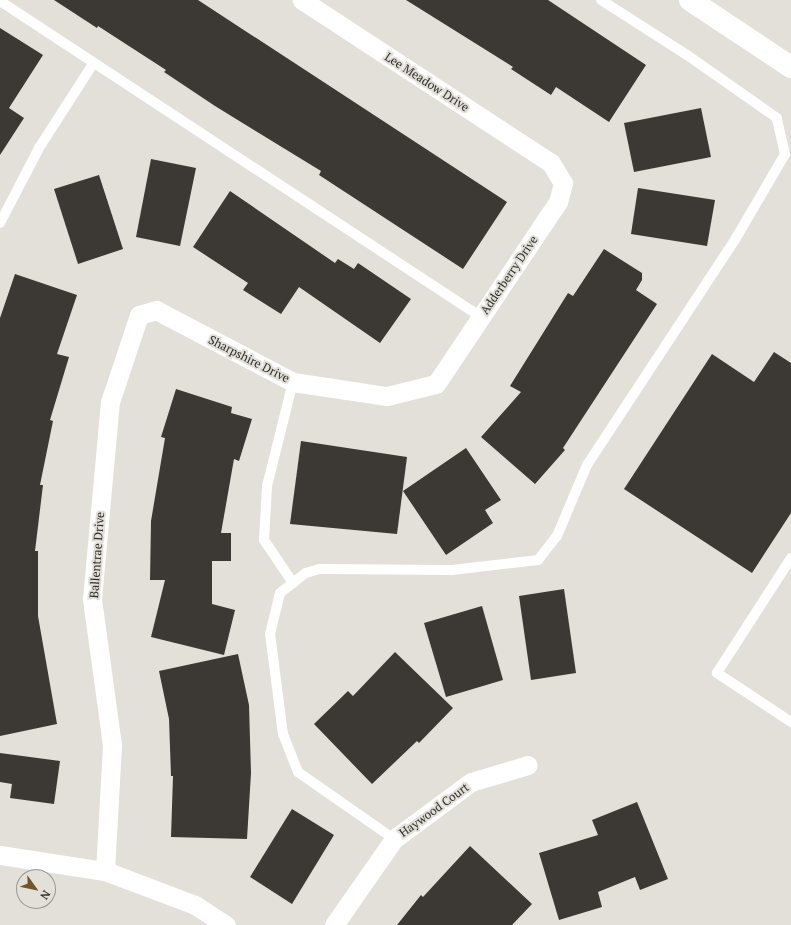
<!DOCTYPE html>
<html>
<head>
<meta charset="utf-8">
<style>
	body { margin:0 }
	#map { position:relative; width:791px; height:925px; overflow:hidden; background:#e3dfd9; font-family:"PT Serif",serif }
	div>[style] { position:absolute }
	.building>* { inset:0; background:#3c3834 }
	.lane>* { height:10px; margin:-5px; padding:0 5px; transform-origin:5px; border-radius:5px; background:#fff }
	.street>* { height:19px; margin:-9.5px; padding:0 9.5px; transform-origin:9.5px; border-radius:9.5px; background:#fff }
	.secondary>* { height:22px; margin:-11px; padding:0 11px; transform-origin:11px; border-radius:11px; background:#fff }
	span { translate:-50% -50%; white-space:nowrap; text-align:center; line-height:1.15; -webkit-text-stroke:4px #e3dfd9; paint-order:stroke }
	.street-label { font-size:12px; color:#2e2c2a }
	.north { position:absolute; left:16px; top:869px; width:40px; height:40px; box-sizing:border-box; background:#e3dfd9; border:1px solid #9b9793; border-radius:50%; rotate:123deg; font-size:11px; font-weight:700; line-height:16px; text-align:center; color:#2e2c2a }
	.north::after { content:''; display:block; margin:auto; width:14px; height:18px; background:#735529; clip-path:polygon(50% 0,100% 100%,50% 72%,0 100%) }
</style>
</head>
<body>
<div id="map">
	<div class="building">
		<i style="clip-path:polygon(54px 0,198px 0,507px 202px,463px 269px,319px 175px,321px 171px,215px 106px,164px 72px,166px 70px,98px 26px,97px 28px)"></i>
		<i style="clip-path:polygon(406px 0,548px 0,646px 65px,609px 122px,556px 87px,551px 95px,511px 69px,513px 67px)"></i>
		<i style="clip-path:polygon(0 28px,43px 55px,9px 108px,24px 118px,0 155px)"></i>
		<i style="clip-path:polygon(701px 108px,711px 157px,634px 172px,624px 123px)"></i>
		<i style="clip-path:polygon(151px 159px,196px 168px,180px 246px,136px 237px)"></i>
		<i style="clip-path:polygon(99px 175px,123px 249px,78px 264px,54px 189px)"></i>
		<i style="clip-path:polygon(638px 188px,715px 200px,707px 246px,631px 234px)"></i>
		<i style="clip-path:polygon(230px 191px,335px 263px,338px 259px,354px 269px,358px 263px,411px 299px,380px 343px,299px 287px,281px 314px,243px 290px,248px 283px,193px 247px)"></i>
		<i style="clip-path:polygon(604px 249px,642px 273px,642px 280px,636px 290px,657px 304px,563px 448px,565px 450px,535px 484px,481px 437px,521px 392px,510px 386px,568px 293px,573px 296px)"></i>
		<i style="clip-path:polygon(15px 274px,77px 295px,57px 354px,69px 357px,50px 420px,53px 421px,40px 485px,43px 485px,35px 551px,38px 551px,38px 616px,57px 724px,0 736px,0 318px)"></i>
		<i style="clip-path:polygon(774px 352px,791px 363px,791px 513px,752px 573px,624px 489px,712px 354px,754px 382px)"></i>
		<i style="clip-path:polygon(176px 389px,232px 407px,231px 413px,252px 419px,239px 461px,234px 459px,221px 533px,231px 533px,231px 561px,212px 561px,212px 604px,235px 610px,224px 655px,151px 637px,165px 580px,150px 580px,151px 521px,165px 438px,161px 437px)"></i>
		<i style="clip-path:polygon(301px 441px,407px 457px,397px 534px,290px 524px)"></i>
		<i style="clip-path:polygon(466px 448px,501px 500px,485px 510px,493px 523px,446px 555px,403px 491px)"></i>
		<i style="clip-path:polygon(564px 589px,576px 673px,531px 680px,519px 596px)"></i>
		<i style="clip-path:polygon(482px 606px,503px 680px,446px 697px,424px 623px)"></i>
		<i style="clip-path:polygon(395px 652px,453px 708px,419px 743px,417px 741px,372px 784px,314px 724px,348px 691px,353px 696px)"></i>
		<i style="clip-path:polygon(238px 654px,249px 705px,251px 773px,247px 839px,171px 837px,173px 776px,171px 776px,169px 719px,159px 671px)"></i>
		<i style="clip-path:polygon(0 753px,60px 761px,54px 804px,10px 798px,12px 784px,0 782px)"></i>
		<i style="clip-path:polygon(637px 802px,668px 879px,640px 890px,635px 877px,598px 892px,602px 907px,559px 920px,539px 853px,598px 835px,592px 820px)"></i>
		<i style="clip-path:polygon(292px 809px,334px 835px,292px 904px,250px 877px)"></i>
		<i style="clip-path:polygon(470px 846px,532px 904px,512px 925px,397px 925px,421px 895px,423px 897px)"></i>
	</div>
	<div class="lane">
		<i style="left:0;top:1px;width:576px;rotate:33.3deg"></i>
		<i style="left:0;top:223px;width:85px;rotate:-62.5deg"></i>
		<i style="left:39px;top:148px;width:100px;rotate:-57.3deg"></i>
		<i style="left:791px;top:558px;width:137px;rotate:122.8deg"></i>
		<i style="left:717px;top:673px;width:89px;rotate:33.5deg"></i>
		<i style="left:293px;top:583px;width:52px;rotate:-124deg"></i>
		<i style="left:264px;top:540px;width:54px;rotate:-86.8deg"></i>
		<i style="left:267px;top:486px;width:107px;rotate:-76deg"></i>
		<i style="left:394px;top:839px;width:117px;rotate:-145.1deg"></i>
		<i style="left:298px;top:772px;width:41px;rotate:-111.5deg"></i>
		<i style="left:283px;top:734px;width:101px;rotate:-97.4deg"></i>
		<i style="left:270px;top:634px;width:42px;rotate:-76.3deg"></i>
		<i style="left:280px;top:593px;width:33px;rotate:-38deg"></i>
		<i style="left:306px;top:573px;width:14px;rotate:-17deg"></i>
		<i style="left:319px;top:569px;width:133px;rotate:0.4deg"></i>
		<i style="left:452px;top:570px;width:87px;rotate:-6.6deg"></i>
		<i style="left:538px;top:560px;width:31px;rotate:-52deg"></i>
		<i style="left:557px;top:536px;width:77px;rotate:-67.1deg"></i>
		<i style="left:587px;top:465px;width:272px;rotate:-56.7deg"></i>
		<i style="left:736px;top:238px;width:97px;rotate:-59.7deg"></i>
		<i style="left:785px;top:154px;width:37px;rotate:-103deg"></i>
		<i style="left:777px;top:118px;width:110px;rotate:-145deg"></i>
		<i style="left:687px;top:55px;width:102px;rotate:-147.4deg"></i>
	</div>
	<div class="street">
		<i style="left:0;top:855px;width:106px;rotate:8.7deg"></i>
		<i style="left:105px;top:871px;width:96px;rotate:20.7deg"></i>
		<i style="left:195px;top:905px;width:37px;rotate:33deg"></i>
		<i style="left:105px;top:871px;width:126px;rotate:-86.8deg"></i>
		<i style="left:112px;top:745px;width:147px;rotate:-97.8deg"></i>
		<i style="left:92px;top:599px;width:198px;rotate:-84.8deg"></i>
		<i style="left:110px;top:402px;width:92px;rotate:-71.6deg"></i>
		<i style="left:139px;top:315px;width:18px;rotate:-16deg"></i>
		<i style="left:156px;top:310px;width:155px;rotate:27.7deg"></i>
		<i style="left:293px;top:382px;width:95px;rotate:8.5deg"></i>
		<i style="left:387px;top:396px;width:50px;rotate:-13.8deg"></i>
		<i style="left:436px;top:384px;width:219px;rotate:-56.2deg"></i>
		<i style="left:558px;top:202px;width:20px;rotate:-75deg"></i>
		<i style="left:563px;top:183px;width:23px;rotate:-121deg"></i>
		<i style="left:551px;top:163px;width:298px;rotate:-146.8deg"></i>
		<i style="left:334px;top:925px;width:105px;rotate:-55.1deg"></i>
		<i style="left:394px;top:839px;width:96px;rotate:-36.5deg"></i>
		<i style="left:471px;top:782px;width:59px;rotate:-16.6deg"></i>
	</div>
	<div class="secondary">
		<i style="left:690px;top:0;width:121px;rotate:33.6deg"></i>
	</div>
	<div class="street-label">
		<span style="left:427px;top:82px;rotate:33deg">Lee Meadow Drive</span>
		<span style="left:509px;top:275px;rotate:-56deg">Adderberry Drive</span>
		<span style="left:249px;top:359px;rotate:27deg">Sharpshire Drive</span>
		<span style="left:97px;top:555px;rotate:-86deg">Ballentrae Drive</span>
		<span style="left:434px;top:810px;rotate:-36deg">Haywood Court</span>
	</div>
	<div class="north">N</div>
</div>
</body>
</html>
